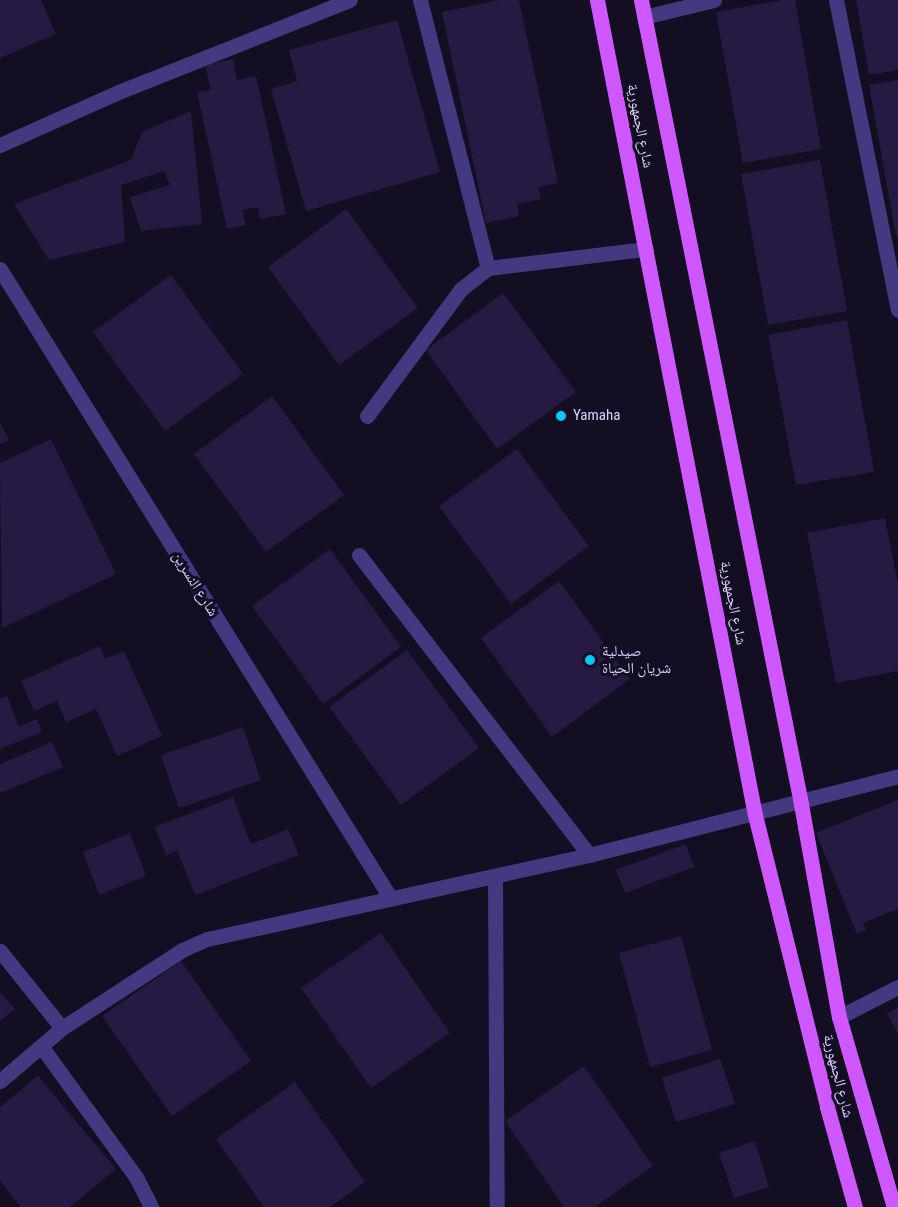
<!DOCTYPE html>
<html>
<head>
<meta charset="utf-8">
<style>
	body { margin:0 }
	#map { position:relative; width:898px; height:1207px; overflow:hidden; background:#130e22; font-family:"Roboto Condensed","Noto Naskh Arabic",sans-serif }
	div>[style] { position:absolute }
	.building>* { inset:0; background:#261a43 }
	.minor>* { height:15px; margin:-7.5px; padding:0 7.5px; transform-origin:7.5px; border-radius:7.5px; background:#423980 }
	.major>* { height:15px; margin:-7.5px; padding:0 7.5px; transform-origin:7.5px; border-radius:7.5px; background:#ce58fd }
	.dots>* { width:16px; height:16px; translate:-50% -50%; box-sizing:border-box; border:3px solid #130e22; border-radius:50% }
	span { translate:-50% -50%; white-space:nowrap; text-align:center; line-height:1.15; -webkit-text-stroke:6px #130e22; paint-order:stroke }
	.street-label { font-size:15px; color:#d9d0fe }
	.poi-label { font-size:15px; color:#d9d0fe }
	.left { translate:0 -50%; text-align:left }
</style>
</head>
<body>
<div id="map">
	<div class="building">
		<i style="clip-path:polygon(0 0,41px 0,56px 34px,0 58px)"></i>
		<i style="clip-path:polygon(499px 0,519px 0,558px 183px,538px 187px,541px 199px,517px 204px,519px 216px,486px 223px,442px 12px)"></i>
		<i style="clip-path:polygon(782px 0,795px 0,821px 149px,743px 163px,716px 12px)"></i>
		<i style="clip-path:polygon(856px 0,898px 0,898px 70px,869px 75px)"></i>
		<i style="clip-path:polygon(397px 20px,440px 172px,306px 211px,271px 89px,297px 81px,289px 50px)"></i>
		<i style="clip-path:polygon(233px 59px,237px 80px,256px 76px,286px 214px,260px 219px,258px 207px,242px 210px,246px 225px,227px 229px,197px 92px,211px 90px,205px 65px)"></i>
		<i style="clip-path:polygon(898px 80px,898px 235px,896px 236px,869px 85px)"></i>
		<i style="clip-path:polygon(191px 111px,202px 224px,141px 231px,130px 197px,170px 185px,164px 171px,121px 185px,125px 242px,49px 260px,14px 204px,131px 160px,142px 132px)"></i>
		<i style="clip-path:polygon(820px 160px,847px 311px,768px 325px,741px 174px)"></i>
		<i style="clip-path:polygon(346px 209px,418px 308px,339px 365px,268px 267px)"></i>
		<i style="clip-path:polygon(171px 275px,243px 374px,165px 431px,93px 332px)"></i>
		<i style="clip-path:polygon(503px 293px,576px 392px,497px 449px,426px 350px)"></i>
		<i style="clip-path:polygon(847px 320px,874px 472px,796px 485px,768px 335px)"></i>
		<i style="clip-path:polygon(272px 396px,344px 495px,266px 552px,194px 454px)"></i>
		<i style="clip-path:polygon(0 423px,9px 440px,0 445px)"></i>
		<i style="clip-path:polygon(51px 439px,116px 574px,2px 628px,0 463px)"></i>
		<i style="clip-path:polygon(517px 449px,589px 546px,511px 604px,439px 506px)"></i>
		<i style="clip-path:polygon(885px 518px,898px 584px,898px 671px,836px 683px,807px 533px)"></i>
		<i style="clip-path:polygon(330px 549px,401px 647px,323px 704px,252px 606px)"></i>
		<i style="clip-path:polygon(559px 581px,630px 679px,552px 737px,481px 638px)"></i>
		<i style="clip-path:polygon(100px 646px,105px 659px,124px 651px,162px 736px,117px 756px,96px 709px,66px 722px,57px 701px,34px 711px,21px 681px)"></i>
		<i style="clip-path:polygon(407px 650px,479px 748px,401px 805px,329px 707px)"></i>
		<i style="clip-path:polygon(7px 696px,19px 727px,37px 719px,42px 732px,0 749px,0 699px)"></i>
		<i style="clip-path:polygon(243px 727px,261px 780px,179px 808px,161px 755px)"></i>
		<i style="clip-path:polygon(52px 742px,63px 767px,0 793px,0 764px)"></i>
		<i style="clip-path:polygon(233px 797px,251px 844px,288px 829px,299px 855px,195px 895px,177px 850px,166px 855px,155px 827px)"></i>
		<i style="clip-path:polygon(898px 800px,898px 909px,863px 923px,866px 930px,857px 934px,816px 833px)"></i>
		<i style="clip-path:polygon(130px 833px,146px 876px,99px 895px,83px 852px)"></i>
		<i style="clip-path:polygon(686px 844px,694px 867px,625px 893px,616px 870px)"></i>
		<i style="clip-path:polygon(381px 933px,450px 1033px,371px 1088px,301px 988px)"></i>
		<i style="clip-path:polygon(681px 936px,712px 1050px,650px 1067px,619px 953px)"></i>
		<i style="clip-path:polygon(181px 961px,251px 1061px,172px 1116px,102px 1016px)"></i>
		<i style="clip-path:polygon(0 992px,15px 1009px,0 1021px)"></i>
		<i style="clip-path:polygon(898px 1007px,898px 1034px,887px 1014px)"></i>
		<i style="clip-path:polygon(720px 1059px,735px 1104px,676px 1122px,662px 1078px)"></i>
		<i style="clip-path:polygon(584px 1066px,653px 1166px,595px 1207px,564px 1207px,505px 1121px)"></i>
		<i style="clip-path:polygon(38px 1076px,116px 1169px,70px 1207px,21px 1207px,0 1181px,0 1107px)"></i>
		<i style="clip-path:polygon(295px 1082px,365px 1182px,330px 1207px,264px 1207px,216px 1139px)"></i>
		<i style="clip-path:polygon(755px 1141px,769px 1187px,734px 1198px,719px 1153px)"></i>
	</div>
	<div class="minor">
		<i style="left:420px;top:0;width:276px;rotate:75.8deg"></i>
		<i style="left:836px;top:0;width:316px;rotate:78.7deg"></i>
		<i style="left:644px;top:17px;width:72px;rotate:-13.7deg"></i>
		<i style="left:0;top:145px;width:133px;rotate:-24.1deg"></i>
		<i style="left:121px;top:91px;width:246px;rotate:-21.7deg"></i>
		<i style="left:0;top:269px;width:741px;rotate:58.17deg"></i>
		<i style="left:367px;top:416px;width:158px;rotate:-53.5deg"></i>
		<i style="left:461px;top:289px;width:34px;rotate:-38deg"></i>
		<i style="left:488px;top:268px;width:159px;rotate:-6.9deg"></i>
		<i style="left:359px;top:555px;width:378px;rotate:52.5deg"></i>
		<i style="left:495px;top:877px;width:330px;rotate:89.7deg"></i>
		<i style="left:0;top:951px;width:99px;rotate:51.2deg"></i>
		<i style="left:839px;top:1017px;width:66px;rotate:-27deg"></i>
		<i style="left:41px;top:1046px;width:162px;rotate:54.1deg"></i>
		<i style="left:136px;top:1177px;width:34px;rotate:63deg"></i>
		<i style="left:0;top:1081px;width:82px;rotate:-40.5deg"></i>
		<i style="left:62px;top:1028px;width:143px;rotate:-33deg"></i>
		<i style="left:182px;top:950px;width:27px;rotate:-24deg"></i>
		<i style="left:207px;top:939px;width:391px;rotate:-12.4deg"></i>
		<i style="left:589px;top:855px;width:319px;rotate:-14.3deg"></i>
	</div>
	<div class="major">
		<i style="left:597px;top:0;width:830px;rotate:79.03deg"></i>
		<i style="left:755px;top:815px;width:301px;rotate:76.1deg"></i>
		<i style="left:827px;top:1107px;width:104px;rotate:74.4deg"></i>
		<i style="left:641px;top:0;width:820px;rotate:78.74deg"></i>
		<i style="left:801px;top:804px;width:216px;rotate:79.9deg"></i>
		<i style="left:839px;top:1017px;width:198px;rotate:73.9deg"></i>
	</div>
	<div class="dots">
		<i style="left:561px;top:416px;background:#03c9f6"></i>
		<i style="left:590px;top:660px;background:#03c9f6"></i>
	</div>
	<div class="street-label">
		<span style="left:640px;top:126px;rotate:79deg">شارع الجمهورية</span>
		<span style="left:195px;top:584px;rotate:58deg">شارع النسرين</span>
		<span style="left:733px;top:603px;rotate:79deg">شارع الجمهورية</span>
		<span style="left:838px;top:1076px;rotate:76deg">شارع الجمهورية</span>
	</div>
	<div class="poi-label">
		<span class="left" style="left:573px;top:416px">Yamaha</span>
		<span class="left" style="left:602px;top:660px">صيدلية<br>شريان الحياة</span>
	</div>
</div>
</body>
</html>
